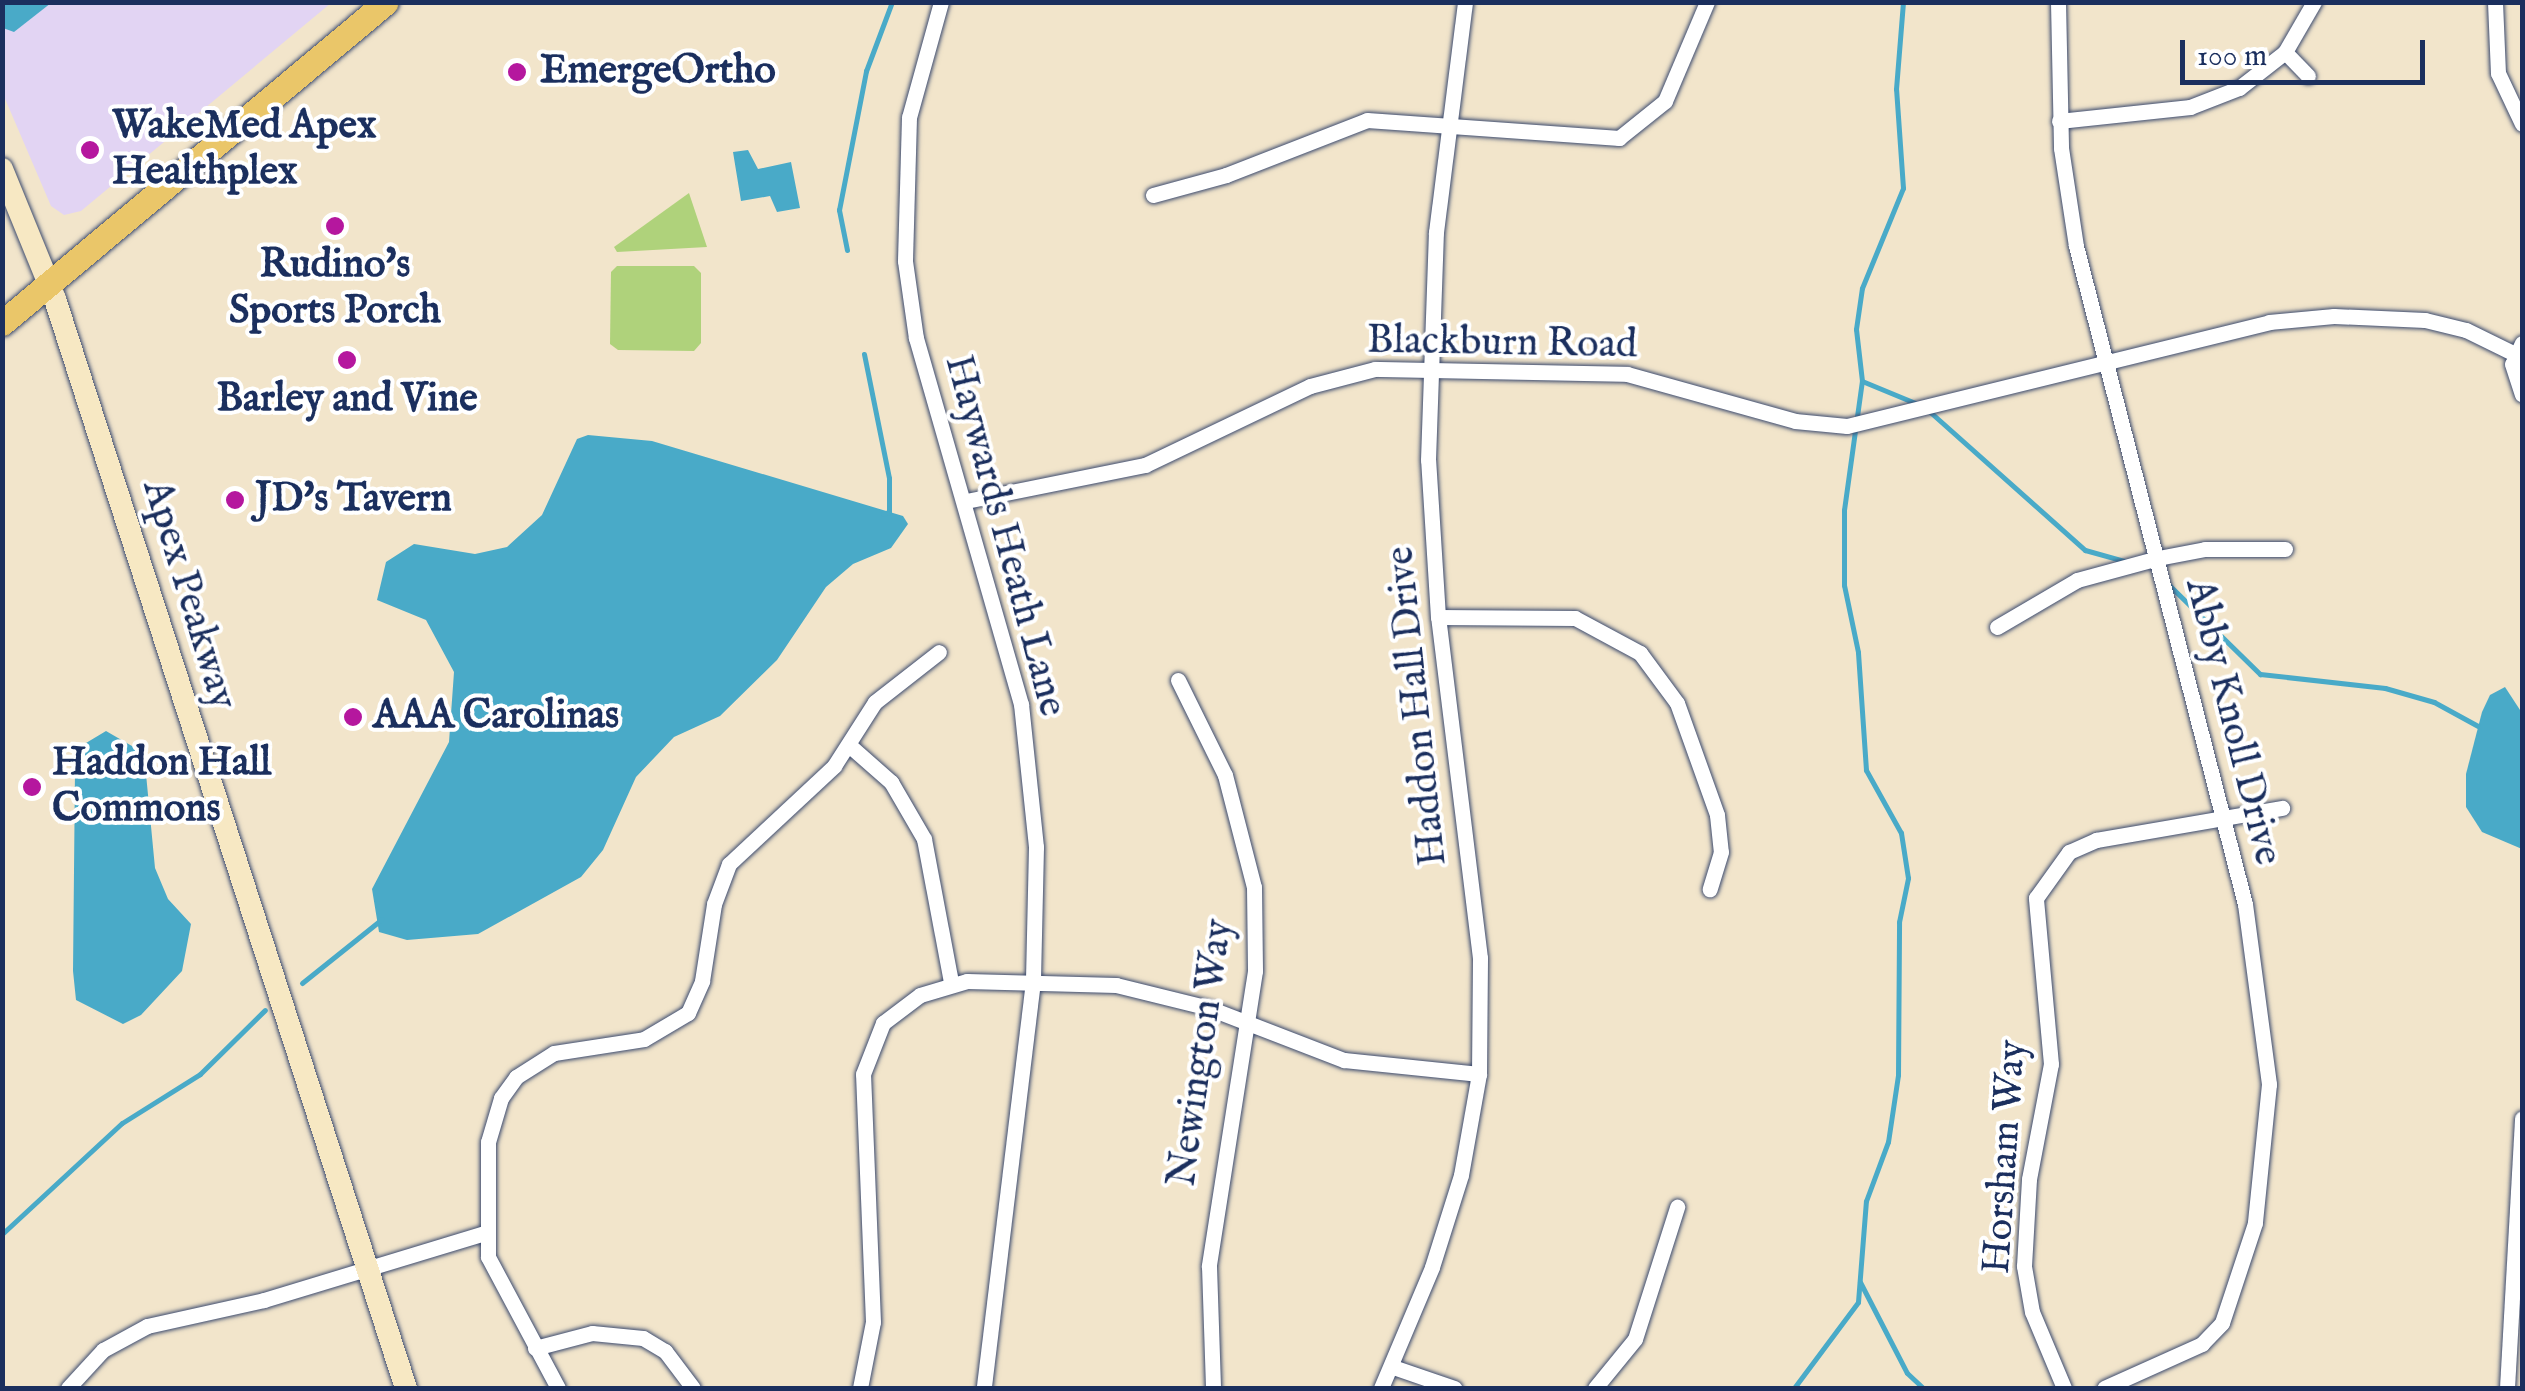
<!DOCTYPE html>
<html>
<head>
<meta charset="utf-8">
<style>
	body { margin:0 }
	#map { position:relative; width:2525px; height:1391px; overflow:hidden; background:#f2e5cb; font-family:"IM FELL English",serif }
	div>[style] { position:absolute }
	.built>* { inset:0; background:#e2d4f3 }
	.green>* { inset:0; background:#afd27b }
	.water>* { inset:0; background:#49aac8 }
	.stream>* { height:5px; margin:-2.5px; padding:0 2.5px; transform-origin:2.5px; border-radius:2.5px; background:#49aac8 }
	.roads { filter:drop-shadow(0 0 2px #3b4a6e) drop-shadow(0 0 2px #3b4a6e) }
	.minor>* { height:15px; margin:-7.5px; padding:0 7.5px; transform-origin:7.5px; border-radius:7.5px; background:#fff }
	.secondary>* { height:22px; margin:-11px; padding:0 11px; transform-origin:11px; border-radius:11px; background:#f7e8c3 }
	.primary>* { height:25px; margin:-12.5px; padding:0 12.5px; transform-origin:12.5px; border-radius:12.5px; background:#eac669 }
	.dots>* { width:28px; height:28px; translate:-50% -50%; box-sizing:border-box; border:5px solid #fff; border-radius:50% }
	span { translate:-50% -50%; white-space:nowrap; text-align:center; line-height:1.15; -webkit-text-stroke:8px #fff; paint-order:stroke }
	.poi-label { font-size:40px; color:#1b2f5e; font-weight:700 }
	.left { translate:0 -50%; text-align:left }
	.street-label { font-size:40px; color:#1b2f5e }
	.frame { position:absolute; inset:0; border:5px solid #1b2f5e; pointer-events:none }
	.scale { position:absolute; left:2180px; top:40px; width:245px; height:45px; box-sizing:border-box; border:5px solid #1b2f5e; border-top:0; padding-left:12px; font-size:30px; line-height:35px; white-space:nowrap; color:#1b2f5e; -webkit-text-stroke:8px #fff; paint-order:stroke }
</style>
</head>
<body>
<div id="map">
	<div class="built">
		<i style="clip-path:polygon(2px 3px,331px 3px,81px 211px,64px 215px,51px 206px,3px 94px)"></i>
	</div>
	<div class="green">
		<i style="clip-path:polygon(689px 193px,707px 247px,617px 252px,614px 247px)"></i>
		<i style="clip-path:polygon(617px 266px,694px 266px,701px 273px,701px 343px,694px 351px,618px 350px,610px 344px,611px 272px)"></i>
	</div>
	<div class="water">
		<i style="clip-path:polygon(2px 3px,3px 2px,51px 3px,14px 32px,3px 28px)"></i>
		<i style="clip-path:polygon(748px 150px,758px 169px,791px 162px,800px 208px,777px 212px,770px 196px,741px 201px,733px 152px)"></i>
		<i style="clip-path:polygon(588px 435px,652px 441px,903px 516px,908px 524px,891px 548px,853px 564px,826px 587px,777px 660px,720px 716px,674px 737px,636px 777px,603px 850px,581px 877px,478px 934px,407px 940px,379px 932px,372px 889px,449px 742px,454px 672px,426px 620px,377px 600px,386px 562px,414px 544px,475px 554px,507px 547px,542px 515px,577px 439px)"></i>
		<i style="clip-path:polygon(2505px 687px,2522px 713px,2522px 849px,2482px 832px,2466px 807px,2466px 774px,2482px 712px,2490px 695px)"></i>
		<i style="clip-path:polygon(106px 731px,144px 753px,155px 868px,168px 899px,191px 924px,182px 971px,141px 1015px,123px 1024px,76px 1000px,73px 971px,75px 770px,86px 743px)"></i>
	</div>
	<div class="stream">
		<i style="left:847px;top:250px;width:41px;rotate:-101.3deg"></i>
		<i style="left:839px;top:210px;width:142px;rotate:-79deg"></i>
		<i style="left:866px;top:71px;width:74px;rotate:-69.4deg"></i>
		<i style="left:864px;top:354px;width:126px;rotate:78.6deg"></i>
		<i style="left:889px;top:478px;width:34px;rotate:90deg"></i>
		<i style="left:889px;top:512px;width:6px;rotate:162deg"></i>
		<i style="left:1862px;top:381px;width:57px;rotate:22.5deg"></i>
		<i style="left:1929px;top:411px;width:209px;rotate:41.7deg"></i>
		<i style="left:2085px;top:550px;width:45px;rotate:15.6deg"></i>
		<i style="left:2168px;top:584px;width:129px;rotate:44.4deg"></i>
		<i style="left:2260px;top:674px;width:126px;rotate:6.4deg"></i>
		<i style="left:2385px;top:688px;width:51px;rotate:15.9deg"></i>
		<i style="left:2434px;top:702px;width:50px;rotate:28.6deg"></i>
		<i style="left:302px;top:983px;width:102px;rotate:-38.7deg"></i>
		<i style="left:2px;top:1234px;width:163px;rotate:-42.8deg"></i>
		<i style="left:122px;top:1123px;width:92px;rotate:-32.1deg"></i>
		<i style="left:200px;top:1074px;width:91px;rotate:-44.6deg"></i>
		<i style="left:1860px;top:1282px;width:102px;rotate:62.7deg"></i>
		<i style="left:1907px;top:1373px;width:22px;rotate:43deg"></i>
		<i style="left:1794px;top:1388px;width:107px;rotate:-53.3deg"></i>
		<i style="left:1858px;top:1302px;width:101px;rotate:-85.5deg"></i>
		<i style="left:1866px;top:1201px;width:63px;rotate:-69.6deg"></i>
		<i style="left:1888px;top:1142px;width:68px;rotate:-81.5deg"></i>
		<i style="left:1898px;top:1075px;width:153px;rotate:-89.6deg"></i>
		<i style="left:1899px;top:922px;width:45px;rotate:-78.4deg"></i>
		<i style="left:1908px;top:878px;width:46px;rotate:-98.8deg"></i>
		<i style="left:1901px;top:833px;width:72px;rotate:-119.1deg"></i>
		<i style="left:1866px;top:770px;width:118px;rotate:-93.9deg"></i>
		<i style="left:1858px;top:652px;width:68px;rotate:-101.8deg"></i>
		<i style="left:1844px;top:585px;width:75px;rotate:-90deg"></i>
		<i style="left:1844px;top:510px;width:130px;rotate:-82.1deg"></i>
		<i style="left:1862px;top:381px;width:52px;rotate:-96.6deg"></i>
		<i style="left:1856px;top:329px;width:41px;rotate:-81.7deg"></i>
		<i style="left:1862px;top:288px;width:108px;rotate:-67.7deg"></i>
		<i style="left:1903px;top:188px;width:99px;rotate:-94deg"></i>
		<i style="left:1896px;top:89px;width:87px;rotate:-85.4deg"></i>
	</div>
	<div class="roads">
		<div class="minor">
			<i style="left:941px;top:2px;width:119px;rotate:105.5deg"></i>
			<i style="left:909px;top:117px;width:144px;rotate:91.6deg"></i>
			<i style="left:905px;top:261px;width:78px;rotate:81.9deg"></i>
			<i style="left:916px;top:338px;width:381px;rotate:74deg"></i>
			<i style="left:1021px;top:704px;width:144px;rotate:84deg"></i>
			<i style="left:1036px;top:847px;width:134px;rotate:91.3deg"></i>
			<i style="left:1033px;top:981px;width:410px;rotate:96.9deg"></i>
			<i style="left:2058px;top:2px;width:146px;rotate:88.8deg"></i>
			<i style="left:2061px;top:148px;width:99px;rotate:81.3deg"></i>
			<i style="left:2076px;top:246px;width:679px;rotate:75.6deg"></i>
			<i style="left:2245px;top:904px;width:182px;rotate:82.4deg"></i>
			<i style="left:2269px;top:1084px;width:140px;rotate:95.8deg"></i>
			<i style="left:2255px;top:1223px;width:105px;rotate:108.3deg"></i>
			<i style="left:2222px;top:1323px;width:29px;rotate:134deg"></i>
			<i style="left:2202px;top:1344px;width:107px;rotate:155.8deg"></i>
			<i style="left:2495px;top:2px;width:71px;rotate:87.6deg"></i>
			<i style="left:2498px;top:73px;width:56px;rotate:64.8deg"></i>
			<i style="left:2285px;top:52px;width:33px;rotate:46deg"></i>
			<i style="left:2059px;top:121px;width:132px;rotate:-6.1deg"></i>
			<i style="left:2190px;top:107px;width:53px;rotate:-21.2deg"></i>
			<i style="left:2239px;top:88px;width:58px;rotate:-38deg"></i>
			<i style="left:2285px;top:52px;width:58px;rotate:-59.9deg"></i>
			<i style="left:1153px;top:195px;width:76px;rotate:-15.3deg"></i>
			<i style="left:1226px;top:175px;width:151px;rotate:-21.3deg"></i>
			<i style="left:1367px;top:120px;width:253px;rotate:4.1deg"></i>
			<i style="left:1619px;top:138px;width:59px;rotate:-38.8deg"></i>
			<i style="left:1665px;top:101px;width:108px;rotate:-67deg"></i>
			<i style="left:2522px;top:343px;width:23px;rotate:115deg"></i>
			<i style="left:2512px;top:364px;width:32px;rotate:72deg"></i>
			<i style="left:966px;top:501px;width:183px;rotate:-11.4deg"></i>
			<i style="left:1145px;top:465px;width:183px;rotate:-25.6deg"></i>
			<i style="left:1310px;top:386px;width:67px;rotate:-14.7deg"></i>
			<i style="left:1375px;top:369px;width:252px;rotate:1.1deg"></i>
			<i style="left:1627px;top:374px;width:174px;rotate:15.6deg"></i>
			<i style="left:1795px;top:421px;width:52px;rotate:5.5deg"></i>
			<i style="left:1847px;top:426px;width:435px;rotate:-13.8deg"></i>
			<i style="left:2269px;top:322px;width:65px;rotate:-5.3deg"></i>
			<i style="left:2334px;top:316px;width:91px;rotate:2.5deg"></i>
			<i style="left:2425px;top:320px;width:42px;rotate:13.7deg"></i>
			<i style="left:2466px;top:330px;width:55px;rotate:26.1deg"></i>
			<i style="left:1438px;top:617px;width:137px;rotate:0.4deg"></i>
			<i style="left:1575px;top:618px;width:74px;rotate:28.3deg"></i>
			<i style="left:1640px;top:653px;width:62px;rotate:53.5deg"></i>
			<i style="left:1677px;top:703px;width:119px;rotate:70.3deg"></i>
			<i style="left:1717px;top:815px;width:37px;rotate:84deg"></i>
			<i style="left:1721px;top:852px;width:39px;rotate:107deg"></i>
			<i style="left:1997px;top:627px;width:93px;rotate:-30.4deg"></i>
			<i style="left:2077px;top:580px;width:84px;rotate:-15.2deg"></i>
			<i style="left:2158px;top:558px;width:48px;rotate:-10.8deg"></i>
			<i style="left:2205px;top:549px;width:80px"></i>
			<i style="left:1178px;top:680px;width:106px;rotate:63.7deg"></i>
			<i style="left:1225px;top:775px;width:116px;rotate:75.5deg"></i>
			<i style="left:1254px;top:887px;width:84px;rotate:89.3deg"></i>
			<i style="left:1255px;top:971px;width:299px;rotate:98.9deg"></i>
			<i style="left:1209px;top:1266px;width:122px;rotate:88.1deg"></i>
			<i style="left:850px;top:746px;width:55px;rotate:41.3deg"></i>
			<i style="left:891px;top:782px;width:66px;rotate:59.9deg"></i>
			<i style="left:924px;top:839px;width:146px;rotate:79.3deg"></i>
			<i style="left:535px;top:1348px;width:59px;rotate:-14.7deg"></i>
			<i style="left:592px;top:1333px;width:51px;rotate:5.6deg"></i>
			<i style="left:643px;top:1338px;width:26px;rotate:31deg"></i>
			<i style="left:665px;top:1351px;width:46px;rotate:52.9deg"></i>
			<i style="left:1393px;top:1367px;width:65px;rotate:19deg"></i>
			<i style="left:68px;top:1388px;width:52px;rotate:-47.4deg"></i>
			<i style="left:103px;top:1350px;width:50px;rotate:-28.6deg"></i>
			<i style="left:147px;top:1326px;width:120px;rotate:-12.5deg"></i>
			<i style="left:264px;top:1300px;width:230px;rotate:-16.9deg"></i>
			<i style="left:558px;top:1388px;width:149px;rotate:-118.1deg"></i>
			<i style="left:488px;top:1257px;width:115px;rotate:-90deg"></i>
			<i style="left:488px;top:1142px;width:46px;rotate:-73.5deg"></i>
			<i style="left:501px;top:1098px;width:26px;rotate:-54deg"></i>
			<i style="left:516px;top:1077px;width:45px;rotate:-32.3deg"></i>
			<i style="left:554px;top:1053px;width:91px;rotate:-8.8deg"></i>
			<i style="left:644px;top:1039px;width:51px;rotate:-30.6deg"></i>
			<i style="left:688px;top:1013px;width:35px;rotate:-66deg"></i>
			<i style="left:702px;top:981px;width:78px;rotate:-81.1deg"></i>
			<i style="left:714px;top:904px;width:43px;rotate:-69.4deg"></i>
			<i style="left:729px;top:864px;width:144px;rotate:-43deg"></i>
			<i style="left:834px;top:766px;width:76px;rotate:-57.4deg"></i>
			<i style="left:875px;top:702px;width:81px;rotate:-38deg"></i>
			<i style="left:860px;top:1388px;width:67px;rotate:-78.9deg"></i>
			<i style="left:873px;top:1322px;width:248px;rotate:-92.3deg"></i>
			<i style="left:863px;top:1074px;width:55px;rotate:-68.6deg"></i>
			<i style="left:883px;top:1023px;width:46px;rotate:-37.1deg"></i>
			<i style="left:920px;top:995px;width:49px;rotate:-16.6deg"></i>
			<i style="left:967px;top:981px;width:149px;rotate:1.5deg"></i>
			<i style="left:1116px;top:985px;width:96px;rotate:13.9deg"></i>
			<i style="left:1209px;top:1008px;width:145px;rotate:21.1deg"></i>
			<i style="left:1344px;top:1060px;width:136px;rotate:5.9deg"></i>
			<i style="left:1381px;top:1388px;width:131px;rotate:-67.1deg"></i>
			<i style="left:1432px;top:1267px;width:96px;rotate:-72.5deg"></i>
			<i style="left:1461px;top:1175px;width:103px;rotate:-79.9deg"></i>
			<i style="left:1479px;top:1074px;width:116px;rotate:-89.5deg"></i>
			<i style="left:1480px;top:958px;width:344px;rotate:-97deg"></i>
			<i style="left:1438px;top:617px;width:157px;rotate:-93.6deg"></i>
			<i style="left:1428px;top:460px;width:228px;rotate:-88deg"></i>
			<i style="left:1436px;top:232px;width:232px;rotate:-82.8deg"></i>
			<i style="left:1595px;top:1388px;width:63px;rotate:-50.8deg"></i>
			<i style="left:1635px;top:1339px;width:139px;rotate:-72.3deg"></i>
			<i style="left:2064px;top:1388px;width:82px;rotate:-112.8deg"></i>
			<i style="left:2032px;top:1312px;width:47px;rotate:-99.9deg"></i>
			<i style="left:2024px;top:1266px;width:87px;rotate:-86.7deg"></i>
			<i style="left:2029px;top:1179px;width:117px;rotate:-79.2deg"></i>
			<i style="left:2051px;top:1064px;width:167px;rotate:-95.2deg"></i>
			<i style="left:2036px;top:898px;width:57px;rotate:-54.3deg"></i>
			<i style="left:2069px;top:852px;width:30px;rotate:-24deg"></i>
			<i style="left:2096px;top:840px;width:189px;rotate:-9.8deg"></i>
			<i style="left:2507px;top:1388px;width:270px;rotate:-86.8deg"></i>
		</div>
		<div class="secondary">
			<i style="left:2px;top:169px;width:140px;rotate:67.8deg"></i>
			<i style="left:55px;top:299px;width:1144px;rotate:72.14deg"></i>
		</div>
		<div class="primary">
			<i style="left:2px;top:323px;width:500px;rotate:-39.89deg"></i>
		</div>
	</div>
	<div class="dots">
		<i style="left:517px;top:72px;background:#b5179e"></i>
		<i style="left:90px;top:150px;background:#b5179e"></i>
		<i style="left:335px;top:226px;background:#b5179e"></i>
		<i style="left:347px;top:360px;background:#b5179e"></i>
		<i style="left:235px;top:500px;background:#b5179e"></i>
		<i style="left:353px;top:717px;background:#b5179e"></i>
		<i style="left:32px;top:787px;background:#b5179e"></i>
	</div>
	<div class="poi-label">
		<span class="left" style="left:540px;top:72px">EmergeOrtho</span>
		<span class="left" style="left:112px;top:150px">WakeMed Apex<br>Healthplex</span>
		<span style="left:335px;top:289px">Rudino's<br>Sports Porch</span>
		<span style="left:347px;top:400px">Barley and Vine</span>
		<span class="left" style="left:255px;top:500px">JD's Tavern</span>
		<span class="left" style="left:373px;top:717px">AAA Carolinas</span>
		<span class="left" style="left:52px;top:787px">Haddon Hall<br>Commons</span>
	</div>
	<div class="street-label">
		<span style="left:1502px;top:344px;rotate:1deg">Blackburn Road</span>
		<span style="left:1004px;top:536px;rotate:75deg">Haywards Heath Lane</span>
		<span style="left:188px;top:595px;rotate:73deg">Apex Peakway</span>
		<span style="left:1418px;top:706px;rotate:-96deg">Haddon Hall Drive</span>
		<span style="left:2232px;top:722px;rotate:76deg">Abby Knoll Drive</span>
		<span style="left:1202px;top:1053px;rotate:-82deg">Newington Way</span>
		<span style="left:2006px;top:1157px;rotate:-86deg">Horsham Way</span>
	</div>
	<div class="frame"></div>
	<div class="scale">100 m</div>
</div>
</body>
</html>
